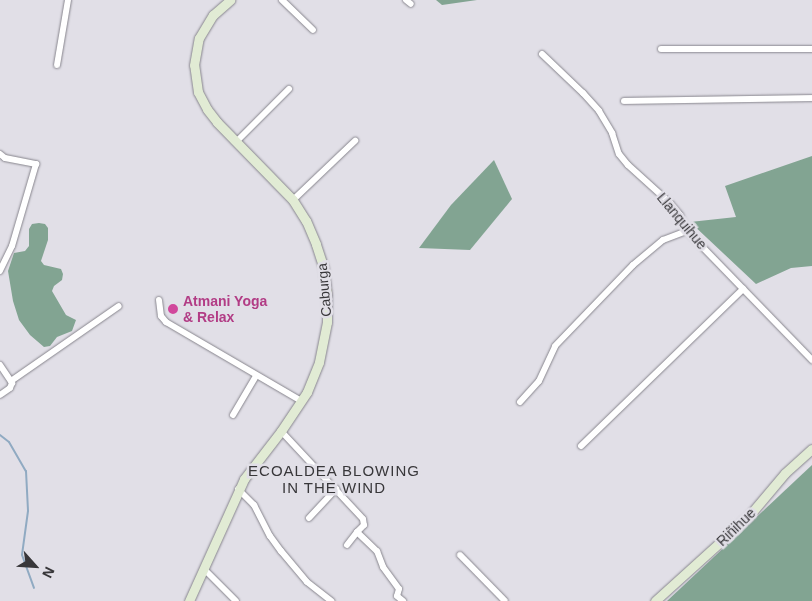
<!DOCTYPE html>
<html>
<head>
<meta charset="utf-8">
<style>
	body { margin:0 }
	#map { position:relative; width:812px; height:601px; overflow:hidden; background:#e1dfe7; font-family:Helvetica,sans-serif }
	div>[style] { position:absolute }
	.forest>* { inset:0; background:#82a492 }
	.stream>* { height:2px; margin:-1px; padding:0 1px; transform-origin:1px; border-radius:1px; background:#90aac2 }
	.roads { filter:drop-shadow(0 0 1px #87858d) drop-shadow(0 0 1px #87858d) }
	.street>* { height:6px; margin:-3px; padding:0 3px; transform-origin:3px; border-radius:3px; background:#fff }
	.secondary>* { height:9px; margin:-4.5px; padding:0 4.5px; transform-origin:4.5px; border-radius:4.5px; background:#e1ebd4 }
	.dots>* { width:14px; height:14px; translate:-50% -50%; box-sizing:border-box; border:2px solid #e1dfe7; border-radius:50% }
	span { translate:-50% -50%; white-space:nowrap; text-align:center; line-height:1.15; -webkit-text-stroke:5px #e1dfe7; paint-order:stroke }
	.street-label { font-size:14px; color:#38373a }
	.hotel-label { font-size:14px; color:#b23c85; font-weight:700 }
	.left { translate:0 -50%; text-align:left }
	.neighbourhood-label { font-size:15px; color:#38373a; letter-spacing:1px }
	.north { position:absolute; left:10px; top:541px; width:50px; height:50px; -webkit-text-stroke:4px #e1dfe7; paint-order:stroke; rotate:116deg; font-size:14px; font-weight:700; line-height:20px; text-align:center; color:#38373a }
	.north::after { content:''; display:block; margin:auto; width:18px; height:22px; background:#38373a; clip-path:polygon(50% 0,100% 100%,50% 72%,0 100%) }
</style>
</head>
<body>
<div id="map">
	<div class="forest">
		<i style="clip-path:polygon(436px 0,477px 0,442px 5px)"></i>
		<i style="clip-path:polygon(812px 156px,812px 266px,791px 268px,756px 284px,690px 222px,736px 217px,725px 186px)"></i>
		<i style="clip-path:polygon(494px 160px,512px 199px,470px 250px,419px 248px,451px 205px)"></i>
		<i style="clip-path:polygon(39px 223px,45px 224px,48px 228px,48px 240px,41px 261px,44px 265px,61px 269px,63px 274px,62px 280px,54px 286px,52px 291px,66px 315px,76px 320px,72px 331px,57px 337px,50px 346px,44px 347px,30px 335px,19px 320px,13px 301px,8px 271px,14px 253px,25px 251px,29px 246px,29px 229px,32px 224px)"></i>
		<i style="clip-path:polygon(812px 465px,812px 601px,667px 601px)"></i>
	</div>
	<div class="stream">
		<i style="left:0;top:435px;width:11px;rotate:38deg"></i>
		<i style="left:9px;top:442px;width:34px;rotate:60deg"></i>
		<i style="left:26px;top:471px;width:40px;rotate:87.1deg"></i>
		<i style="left:28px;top:511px;width:44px;rotate:97.8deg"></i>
		<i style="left:22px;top:555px;width:35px;rotate:70deg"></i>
	</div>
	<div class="roads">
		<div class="street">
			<i style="left:282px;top:0;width:43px;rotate:44.1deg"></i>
			<i style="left:406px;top:0;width:6px;rotate:39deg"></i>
			<i style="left:661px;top:49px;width:151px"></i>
			<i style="left:542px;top:54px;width:57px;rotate:43.6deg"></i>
			<i style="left:583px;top:93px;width:24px;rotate:48deg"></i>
			<i style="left:599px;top:111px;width:26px;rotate:59deg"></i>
			<i style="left:612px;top:133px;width:22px;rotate:72deg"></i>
			<i style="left:619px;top:154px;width:14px;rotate:51deg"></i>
			<i style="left:628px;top:165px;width:57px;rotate:42.1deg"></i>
			<i style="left:670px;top:203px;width:16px;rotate:50deg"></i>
			<i style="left:680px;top:215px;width:17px;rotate:66deg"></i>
			<i style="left:687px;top:231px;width:180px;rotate:45.9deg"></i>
			<i style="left:57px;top:65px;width:66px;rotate:-80.4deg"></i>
			<i style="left:624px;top:101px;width:188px;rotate:-0.9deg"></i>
			<i style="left:236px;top:142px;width:75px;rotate:-45deg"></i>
			<i style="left:0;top:154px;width:6px;rotate:39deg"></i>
			<i style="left:5px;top:158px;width:32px;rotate:11deg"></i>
			<i style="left:36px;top:164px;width:85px;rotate:106.3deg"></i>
			<i style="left:12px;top:246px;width:28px;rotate:116deg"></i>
			<i style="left:293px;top:200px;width:86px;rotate:-43.6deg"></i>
			<i style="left:159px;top:300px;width:16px;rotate:83deg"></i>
			<i style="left:161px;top:316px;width:8px;rotate:50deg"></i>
			<i style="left:166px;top:322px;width:156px;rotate:30.3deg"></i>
			<i style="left:0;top:365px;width:22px;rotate:56deg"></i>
			<i style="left:12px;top:383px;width:5px;rotate:112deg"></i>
			<i style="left:10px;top:388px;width:12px;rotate:145deg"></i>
			<i style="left:11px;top:381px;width:131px;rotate:-34.8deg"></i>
			<i style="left:520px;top:402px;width:28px;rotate:-48deg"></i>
			<i style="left:539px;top:381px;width:38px;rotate:-65deg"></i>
			<i style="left:555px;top:346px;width:112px;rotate:-46.1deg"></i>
			<i style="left:633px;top:265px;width:39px;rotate:-40deg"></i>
			<i style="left:663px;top:240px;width:26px;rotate:-21deg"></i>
			<i style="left:233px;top:415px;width:45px;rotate:-59.5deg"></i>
			<i style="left:281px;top:431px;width:120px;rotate:47deg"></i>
			<i style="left:363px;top:519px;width:6px;rotate:81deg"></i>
			<i style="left:364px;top:525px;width:10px;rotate:135deg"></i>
			<i style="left:357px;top:532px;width:28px;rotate:44deg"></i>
			<i style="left:377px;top:551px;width:17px;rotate:69deg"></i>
			<i style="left:383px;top:567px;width:27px;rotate:54deg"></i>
			<i style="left:399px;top:589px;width:7px;rotate:106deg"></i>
			<i style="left:397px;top:596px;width:8px;rotate:40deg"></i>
			<i style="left:581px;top:446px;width:226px;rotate:-44.1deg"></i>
			<i style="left:238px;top:489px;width:23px;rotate:45deg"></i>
			<i style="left:254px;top:505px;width:35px;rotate:63deg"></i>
			<i style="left:270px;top:536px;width:19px;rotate:54deg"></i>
			<i style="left:281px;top:551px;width:40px;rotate:50deg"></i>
			<i style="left:307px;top:582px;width:31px;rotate:38deg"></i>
			<i style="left:309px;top:518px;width:40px;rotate:-47deg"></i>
			<i style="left:347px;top:545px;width:16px;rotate:-52deg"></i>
			<i style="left:460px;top:555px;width:64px;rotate:45.6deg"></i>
			<i style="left:204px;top:569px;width:45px;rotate:45deg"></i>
		</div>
		<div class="secondary">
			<i style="left:189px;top:601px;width:134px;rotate:-65.7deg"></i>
			<i style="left:244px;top:479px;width:61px;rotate:-52.4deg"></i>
			<i style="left:281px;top:431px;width:47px;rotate:-56.3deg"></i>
			<i style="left:307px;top:392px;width:32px;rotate:-68deg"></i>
			<i style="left:319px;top:362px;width:41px;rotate:-78.7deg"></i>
			<i style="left:327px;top:322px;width:27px;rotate:-90deg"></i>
			<i style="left:327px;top:295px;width:26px;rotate:-97deg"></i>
			<i style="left:324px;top:269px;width:26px;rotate:-108deg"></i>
			<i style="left:316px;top:244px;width:25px;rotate:-113deg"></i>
			<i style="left:306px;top:221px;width:25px;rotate:-122deg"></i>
			<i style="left:293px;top:200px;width:109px;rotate:-134.3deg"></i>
			<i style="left:217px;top:122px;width:16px;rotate:-128deg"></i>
			<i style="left:207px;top:109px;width:19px;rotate:-118deg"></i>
			<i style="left:198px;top:92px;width:27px;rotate:-98deg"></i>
			<i style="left:194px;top:65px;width:27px;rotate:-80deg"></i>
			<i style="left:199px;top:38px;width:27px;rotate:-59deg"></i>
			<i style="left:213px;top:15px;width:23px;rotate:-41deg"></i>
			<i style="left:655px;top:601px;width:125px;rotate:-42.1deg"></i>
			<i style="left:748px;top:517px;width:57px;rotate:-49.9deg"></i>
			<i style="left:785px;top:473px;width:36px;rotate:-42deg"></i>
		</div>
	</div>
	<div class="dots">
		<i style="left:173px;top:309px;background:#d1479c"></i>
	</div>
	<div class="street-label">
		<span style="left:682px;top:221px;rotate:50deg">Llanquihue</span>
		<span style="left:324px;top:290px;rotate:-95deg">Caburga</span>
		<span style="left:736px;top:527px;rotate:-44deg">Riñihue</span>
	</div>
	<div class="hotel-label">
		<span class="left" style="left:183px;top:309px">Atmani Yoga<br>&amp; Relax</span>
	</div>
	<div class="neighbourhood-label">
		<span style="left:334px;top:479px">ECOALDEA BLOWING<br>IN THE WIND</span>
	</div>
	<div class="north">N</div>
</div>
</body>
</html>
